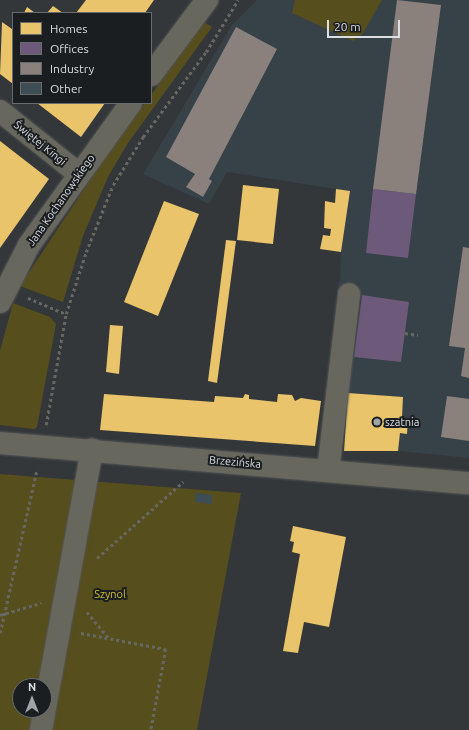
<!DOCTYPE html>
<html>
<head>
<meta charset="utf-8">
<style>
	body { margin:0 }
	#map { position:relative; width:469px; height:730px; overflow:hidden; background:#343739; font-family:Ubuntu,sans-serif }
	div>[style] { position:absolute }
	.built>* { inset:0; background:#374148 }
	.green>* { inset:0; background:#564e1d }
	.homes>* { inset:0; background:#e9c46a }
	.offices>* { inset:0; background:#6d597a }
	.industry>* { inset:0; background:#8a817c }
	.building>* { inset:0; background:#3e4c56 }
	.path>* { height:2.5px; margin-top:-1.25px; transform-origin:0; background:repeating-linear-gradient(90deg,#676761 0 3px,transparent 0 6px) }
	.roads { filter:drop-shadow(0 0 1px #535557) drop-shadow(0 0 1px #535557) }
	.minor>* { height:22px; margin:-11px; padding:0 11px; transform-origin:11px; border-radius:11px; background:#68675e }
	.dots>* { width:11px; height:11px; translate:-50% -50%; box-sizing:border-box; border:2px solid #1b1e20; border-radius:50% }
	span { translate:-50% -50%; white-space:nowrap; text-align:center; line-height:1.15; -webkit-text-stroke:4px #1b1e20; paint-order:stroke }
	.street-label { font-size:11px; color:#dcdfe2 }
	.poi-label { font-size:11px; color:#dcdfe2 }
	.left { translate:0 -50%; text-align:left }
	.park-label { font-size:11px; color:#d6c12c }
	.legend { position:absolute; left:12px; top:12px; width:140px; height:92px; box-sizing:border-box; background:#1b1e20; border:1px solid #686b6e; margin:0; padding:5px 7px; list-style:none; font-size:12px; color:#dcdfe2 }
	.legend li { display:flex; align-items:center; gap:8px; height:20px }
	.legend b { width:20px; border:1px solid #686b6e }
	.north { position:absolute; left:12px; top:678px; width:40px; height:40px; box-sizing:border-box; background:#1b1e20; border:1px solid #686b6e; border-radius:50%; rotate:0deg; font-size:11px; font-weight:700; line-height:16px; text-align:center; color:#dcdfe2 }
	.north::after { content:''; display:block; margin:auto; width:14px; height:18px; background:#a1a4a7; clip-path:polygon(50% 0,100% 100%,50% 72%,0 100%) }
	.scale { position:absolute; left:327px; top:20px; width:73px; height:18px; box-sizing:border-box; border:2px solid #dcdfe2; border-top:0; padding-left:5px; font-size:12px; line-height:14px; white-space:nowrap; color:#dcdfe2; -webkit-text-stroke:3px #1b1e20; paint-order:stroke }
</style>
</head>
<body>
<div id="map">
	<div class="built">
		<i style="clip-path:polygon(257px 0,469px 0,469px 458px,398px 451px,344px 451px,348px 393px,362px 296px,337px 292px,340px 279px,341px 252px,349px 191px,227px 172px,209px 204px,143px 174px,232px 25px)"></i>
	</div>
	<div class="green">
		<i style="clip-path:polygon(295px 0,382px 0,363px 33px,353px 41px,292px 13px)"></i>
		<i style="clip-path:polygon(204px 22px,212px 27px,128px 143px,108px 177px,83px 236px,63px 302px,20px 286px,102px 162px,145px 103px,151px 103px,151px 95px)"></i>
		<i style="clip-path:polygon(13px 303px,50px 317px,56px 324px,37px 427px,34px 429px,0 425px,0 351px)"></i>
		<i style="clip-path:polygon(evenodd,0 474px,241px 493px,197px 730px,0 730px,0 474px,20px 686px,44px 686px,44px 710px,20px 710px,20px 686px)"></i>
	</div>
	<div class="homes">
		<i style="clip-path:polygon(86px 0,154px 0,145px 13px,76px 13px)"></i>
		<i style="clip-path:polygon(53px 6px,63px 13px,47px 13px)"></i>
		<i style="clip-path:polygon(27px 7px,35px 13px,24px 13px)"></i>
		<i style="clip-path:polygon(2px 22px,12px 29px,13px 27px,13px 84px,0 74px)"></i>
		<i style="clip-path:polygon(37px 103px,105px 103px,81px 137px)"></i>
		<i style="clip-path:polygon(0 141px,49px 179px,0 248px)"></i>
		<i style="clip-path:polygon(243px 185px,279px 189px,273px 244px,237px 240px)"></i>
		<i style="clip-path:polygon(336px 189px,350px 191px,341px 252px,320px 249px,323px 235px,330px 236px,331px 229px,324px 228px,325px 201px,335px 203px)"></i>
		<i style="clip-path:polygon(164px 201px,199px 214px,158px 316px,124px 302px)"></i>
		<i style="clip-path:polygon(226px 240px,236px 241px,217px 383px,208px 381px)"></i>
		<i style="clip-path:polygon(110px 325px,123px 326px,119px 374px,106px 372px)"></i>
		<i style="clip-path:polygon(348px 393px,403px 397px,402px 418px,408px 419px,407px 434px,400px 433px,398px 451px,344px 451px)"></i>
		<i style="clip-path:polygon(104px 394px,214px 402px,215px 396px,243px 398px,245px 394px,249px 395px,249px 399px,277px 402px,278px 394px,292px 395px,295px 401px,301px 398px,321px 401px,315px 446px,100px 430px)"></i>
		<i style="clip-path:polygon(293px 526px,346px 537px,329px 627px,304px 622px,298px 653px,283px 651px,300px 554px,292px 552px,294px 542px,290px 541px)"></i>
	</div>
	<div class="offices">
		<i style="clip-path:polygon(373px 189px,416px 194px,408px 258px,366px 253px)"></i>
		<i style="clip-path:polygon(362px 295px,409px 302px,401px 362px,354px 357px)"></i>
	</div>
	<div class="industry">
		<i style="clip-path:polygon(397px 0,441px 5px,416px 194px,373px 189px)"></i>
		<i style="clip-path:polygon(236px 27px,277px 49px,209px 179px,212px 181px,203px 197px,186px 187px,195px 174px,166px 157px)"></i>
		<i style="clip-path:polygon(463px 247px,469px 248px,469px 378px,461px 376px,465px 348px,449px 346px)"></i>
		<i style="clip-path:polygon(447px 396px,469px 399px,469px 441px,441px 437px)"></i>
	</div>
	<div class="building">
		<i style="clip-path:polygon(196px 493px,212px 495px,212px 504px,195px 502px)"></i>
	</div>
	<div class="path">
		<i style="left:28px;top:298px;width:41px;rotate:22.8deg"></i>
		<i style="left:405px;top:333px;width:13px;rotate:9deg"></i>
		<i style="left:46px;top:425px;width:113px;rotate:-79.8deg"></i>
		<i style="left:66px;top:314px;width:65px;rotate:-72.1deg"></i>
		<i style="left:86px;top:252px;width:72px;rotate:-68.1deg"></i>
		<i style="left:113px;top:185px;width:57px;rotate:-58deg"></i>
		<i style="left:143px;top:137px;width:106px;rotate:-53.5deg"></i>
		<i style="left:206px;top:52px;width:61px;rotate:-58.4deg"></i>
		<i style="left:97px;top:558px;width:115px;rotate:-41.5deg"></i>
		<i style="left:87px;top:612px;width:35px;rotate:50deg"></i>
		<i style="left:0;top:615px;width:43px;rotate:-16.3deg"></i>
		<i style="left:0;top:633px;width:168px;rotate:-77.3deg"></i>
		<i style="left:81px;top:633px;width:86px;rotate:10.7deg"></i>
		<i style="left:166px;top:649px;width:82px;rotate:100.5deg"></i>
	</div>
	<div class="roads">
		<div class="minor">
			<i style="left:151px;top:75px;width:94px;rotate:-53.3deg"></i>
			<i style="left:0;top:111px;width:101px;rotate:38.6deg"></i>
			<i style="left:0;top:302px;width:64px;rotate:-63deg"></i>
			<i style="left:29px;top:245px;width:175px;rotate:-54.3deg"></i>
			<i style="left:0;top:443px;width:471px;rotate:4.9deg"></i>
			<i style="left:328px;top:471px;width:178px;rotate:-83.2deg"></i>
			<i style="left:41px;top:730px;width:285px;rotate:-79.7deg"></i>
		</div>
	</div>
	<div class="dots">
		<i style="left:377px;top:422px;background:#a1a4a7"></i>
	</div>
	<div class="street-label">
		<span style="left:40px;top:143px;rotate:39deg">Świętej Kingi</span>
		<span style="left:61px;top:200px;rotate:-55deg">Jana Kochanowskiego</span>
		<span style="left:235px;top:462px;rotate:5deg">Brzezińska</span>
	</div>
	<div class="poi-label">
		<span class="left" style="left:385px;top:422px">szatnia</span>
	</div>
	<div class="park-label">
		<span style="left:110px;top:594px">Szynol</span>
	</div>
	<ul class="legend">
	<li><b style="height:11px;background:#e9c46a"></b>Homes</li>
	<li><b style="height:11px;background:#6d597a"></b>Offices</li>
	<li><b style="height:11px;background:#8a817c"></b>Industry</li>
	<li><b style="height:11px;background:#3e4c56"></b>Other</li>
	</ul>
	<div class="north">N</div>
	<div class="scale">20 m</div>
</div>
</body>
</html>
